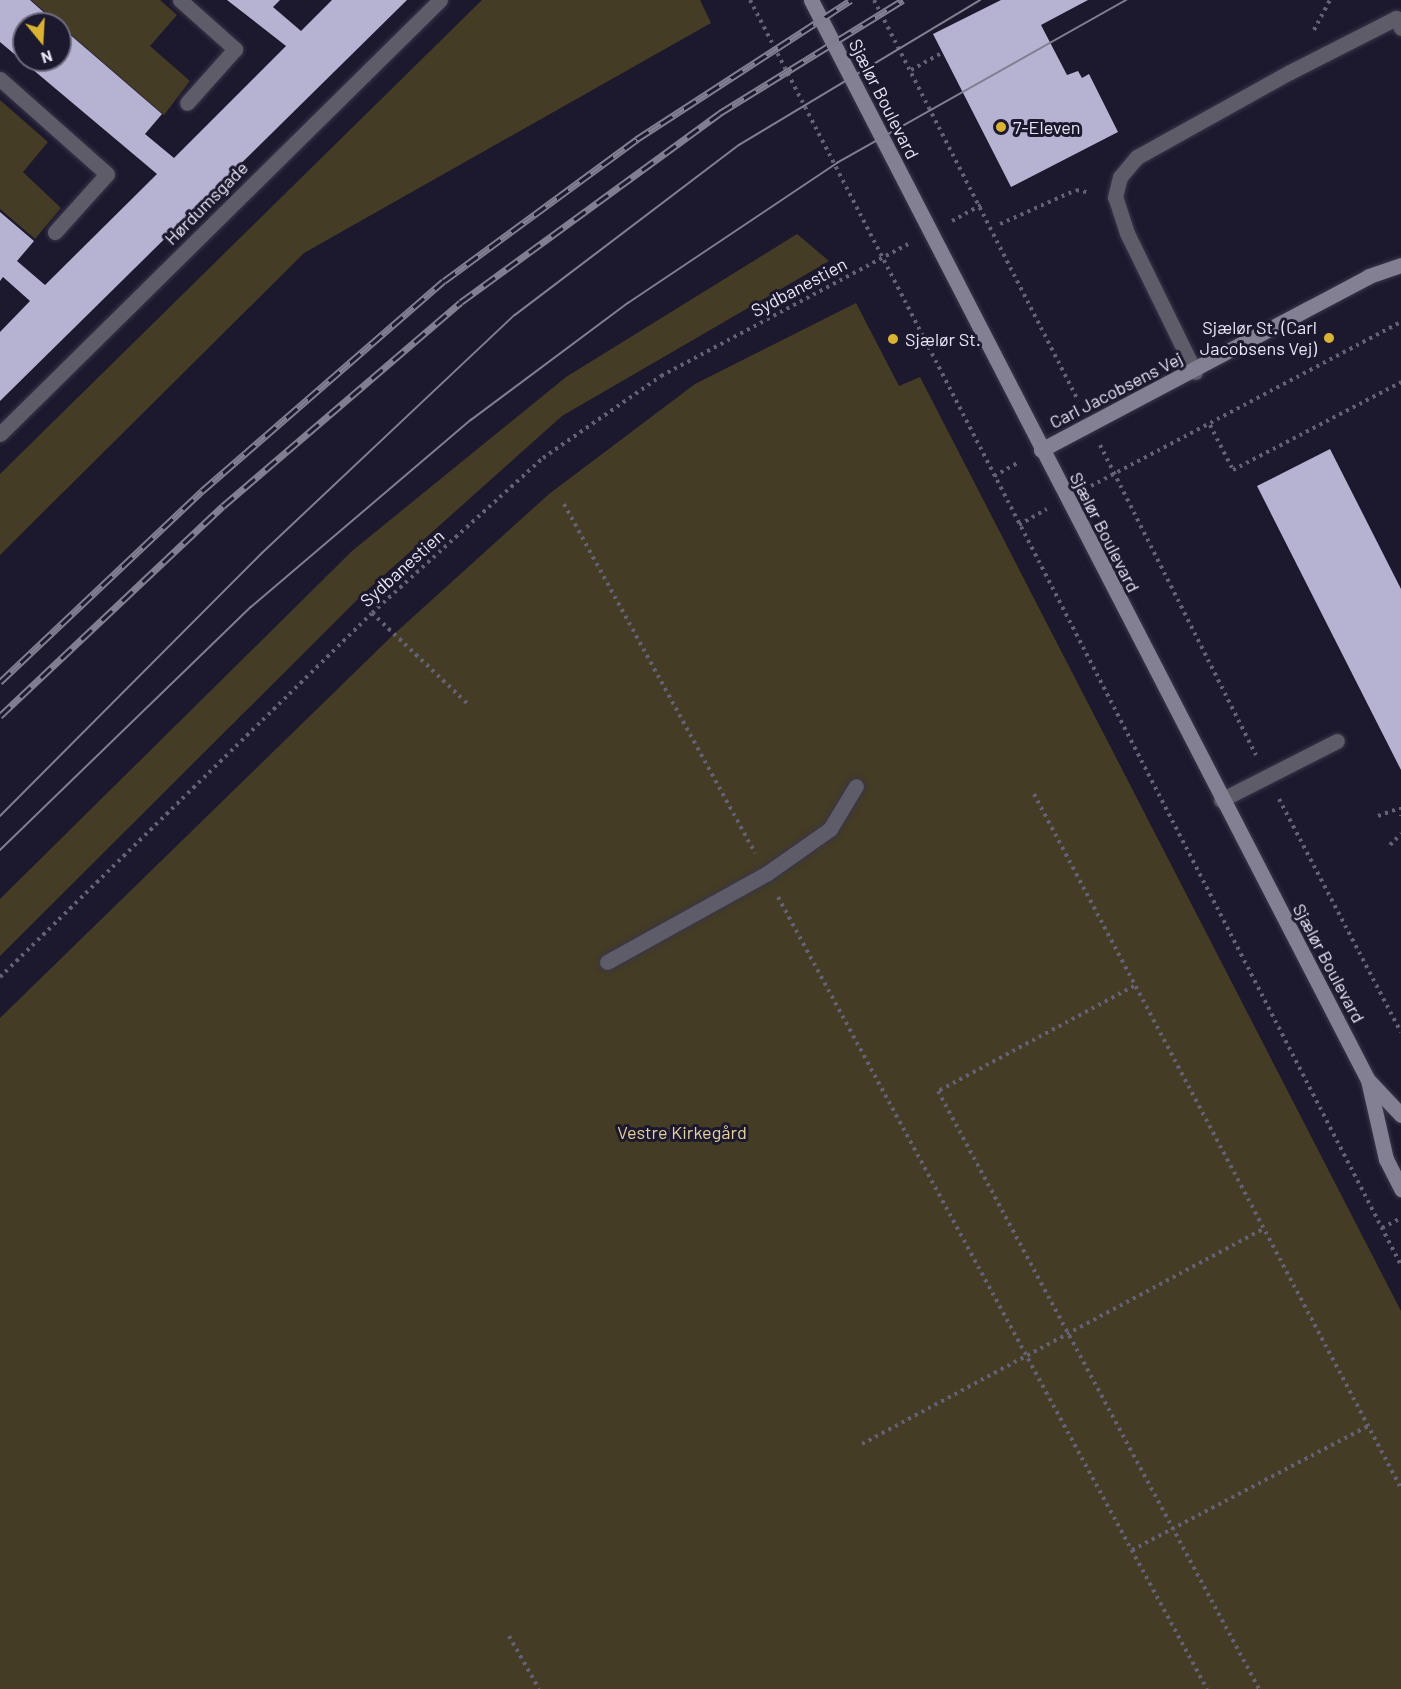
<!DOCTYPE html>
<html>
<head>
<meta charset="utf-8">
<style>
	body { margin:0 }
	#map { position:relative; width:1401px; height:1689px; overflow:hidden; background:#1c182e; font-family:Barlow,sans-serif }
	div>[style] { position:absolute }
	.green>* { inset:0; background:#443c24 }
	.building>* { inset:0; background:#b6b2d1 }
	.path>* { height:4px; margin-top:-2px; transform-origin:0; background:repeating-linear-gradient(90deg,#646175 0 3px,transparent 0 7.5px) }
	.roads { filter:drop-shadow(0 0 2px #39354a) drop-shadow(0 0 2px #39354a) }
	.lane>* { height:15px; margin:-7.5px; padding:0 7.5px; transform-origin:7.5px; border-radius:7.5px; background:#5d5c68 }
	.street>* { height:15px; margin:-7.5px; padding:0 7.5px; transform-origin:7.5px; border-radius:7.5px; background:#5d5c68 }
	.secondary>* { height:15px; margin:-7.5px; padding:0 7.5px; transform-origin:7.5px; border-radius:7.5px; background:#838094 }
	.tram>* { height:1.5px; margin:-0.75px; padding:0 0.75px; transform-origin:0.75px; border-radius:0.75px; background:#817e91 }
	.rail>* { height:7px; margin-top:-3.5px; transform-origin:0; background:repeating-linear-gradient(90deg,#1c182e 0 14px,#817e91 0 28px); box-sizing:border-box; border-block:2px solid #817e91 }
	.dots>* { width:16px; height:16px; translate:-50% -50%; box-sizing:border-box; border:3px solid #1c182e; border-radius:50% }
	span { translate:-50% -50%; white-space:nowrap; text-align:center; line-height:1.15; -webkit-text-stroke:6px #1c182e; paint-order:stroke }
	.street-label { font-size:18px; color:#e8e6f6 }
	.poi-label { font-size:18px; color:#e8e6f6 }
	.left { translate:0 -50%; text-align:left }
	.right { translate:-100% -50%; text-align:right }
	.park-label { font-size:18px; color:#e5d29b }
	.north { position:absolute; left:12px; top:12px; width:60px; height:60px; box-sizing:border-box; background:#1c182e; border:2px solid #6e6a7e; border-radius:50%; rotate:162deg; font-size:16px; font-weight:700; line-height:24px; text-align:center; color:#e8e6f6 }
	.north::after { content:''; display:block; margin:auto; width:21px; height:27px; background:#dab333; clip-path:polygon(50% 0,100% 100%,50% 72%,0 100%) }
</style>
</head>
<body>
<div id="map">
	<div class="green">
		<i style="clip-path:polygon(31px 0,160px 0,177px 15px,150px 46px,190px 81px,164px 115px)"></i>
		<i style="clip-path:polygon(482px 0,700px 0,711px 23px,304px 253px,0 555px,0 474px)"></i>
		<i style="clip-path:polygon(0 100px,48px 142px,23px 172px,61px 208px,35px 239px,0 209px)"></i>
		<i style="clip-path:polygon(797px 234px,829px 261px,562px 416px,364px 593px,0 956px,0 899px,352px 551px,566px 377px)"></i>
		<i style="clip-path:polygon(856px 303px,899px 386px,920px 377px,1401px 1311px,1401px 1689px,0 1689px,0 1018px,393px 635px,549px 494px,695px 384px)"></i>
	</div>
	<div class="building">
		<i style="clip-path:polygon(0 0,30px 0,57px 24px,24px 24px,24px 60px,60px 60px,60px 26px,162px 114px,145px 134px,174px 158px,286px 46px,227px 0,280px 0,273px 7px,301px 31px,332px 0,407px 0,0 401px,0 332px,30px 301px,3px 277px,0 281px,0 212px,34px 241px,17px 261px,45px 285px,157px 174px,0 42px)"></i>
		<i style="clip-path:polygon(1001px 0,1088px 0,1041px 25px,1067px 75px,1078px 71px,1082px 78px,1089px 74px,1118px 132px,1011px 187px,933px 34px)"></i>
		<i style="clip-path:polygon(1330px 449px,1401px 589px,1401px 770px,1257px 486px)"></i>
	</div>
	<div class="path">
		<i style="left:750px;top:0;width:1423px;rotate:62.77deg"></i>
		<i style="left:874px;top:0;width:450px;rotate:63deg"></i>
		<i style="left:1314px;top:30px;width:34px;rotate:-62deg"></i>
		<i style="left:911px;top:70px;width:35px;rotate:-29deg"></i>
		<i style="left:952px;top:221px;width:33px;rotate:-29deg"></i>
		<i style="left:1000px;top:224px;width:83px;rotate:-24.1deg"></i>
		<i style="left:1076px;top:190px;width:15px;rotate:11deg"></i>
		<i style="left:1210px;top:425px;width:51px;rotate:62.9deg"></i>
		<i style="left:1233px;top:470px;width:190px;rotate:-27.6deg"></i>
		<i style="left:1100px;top:445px;width:347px;rotate:63.3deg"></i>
		<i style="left:994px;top:476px;width:29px;rotate:-29deg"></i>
		<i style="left:1091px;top:486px;width:351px;rotate:-27.9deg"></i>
		<i style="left:564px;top:504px;width:398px;rotate:61.3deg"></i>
		<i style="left:1019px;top:525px;width:32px;rotate:-30deg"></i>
		<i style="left:372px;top:613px;width:134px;rotate:43.5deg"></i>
		<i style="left:1034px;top:794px;width:785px;rotate:62.13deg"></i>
		<i style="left:1279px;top:799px;width:263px;rotate:62.4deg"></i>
		<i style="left:1401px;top:807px;width:9px;rotate:90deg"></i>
		<i style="left:1378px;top:816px;width:20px;rotate:-20deg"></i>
		<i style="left:1390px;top:845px;width:16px;rotate:-45deg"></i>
		<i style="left:778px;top:897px;width:901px;rotate:61.56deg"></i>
		<i style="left:0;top:977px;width:520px;rotate:-44.38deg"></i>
		<i style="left:372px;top:613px;width:231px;rotate:-42.2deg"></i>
		<i style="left:543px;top:458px;width:144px;rotate:-34.8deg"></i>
		<i style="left:661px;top:376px;width:280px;rotate:-28.1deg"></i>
		<i style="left:1134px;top:986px;width:222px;rotate:151.8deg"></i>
		<i style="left:938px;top:1091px;width:679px;rotate:61.77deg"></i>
		<i style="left:1382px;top:1228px;width:21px;rotate:-28deg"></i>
		<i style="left:862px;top:1444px;width:455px;rotate:-28.2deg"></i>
		<i style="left:1132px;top:1550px;width:267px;rotate:-27.7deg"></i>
		<i style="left:509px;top:1636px;width:61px;rotate:60.5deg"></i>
	</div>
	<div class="roads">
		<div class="lane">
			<i style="left:1195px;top:372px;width:155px;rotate:-116.1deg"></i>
			<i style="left:1127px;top:233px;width:38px;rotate:-108deg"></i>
			<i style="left:1115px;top:197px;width:21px;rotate:-76deg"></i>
			<i style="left:1120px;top:177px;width:26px;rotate:-50deg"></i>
			<i style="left:1137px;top:157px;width:175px;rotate:-29.1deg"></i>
			<i style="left:1290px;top:72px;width:119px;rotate:-27deg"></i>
			<i style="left:1396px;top:18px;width:11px;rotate:63deg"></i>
			<i style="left:1221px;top:800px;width:130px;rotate:-27deg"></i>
			<i style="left:607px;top:962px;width:182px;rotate:-29deg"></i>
			<i style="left:766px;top:874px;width:78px;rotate:-35.1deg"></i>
			<i style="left:830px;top:829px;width:50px;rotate:-58.8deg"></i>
		</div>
		<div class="street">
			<i style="left:180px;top:0;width:74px;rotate:41.7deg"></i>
			<i style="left:235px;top:49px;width:72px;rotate:131.6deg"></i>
			<i style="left:0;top:79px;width:143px;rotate:41.6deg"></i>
			<i style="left:107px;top:174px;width:78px;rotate:131.9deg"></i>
			<i style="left:0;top:434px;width:618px;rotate:-44.61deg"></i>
		</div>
		<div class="secondary">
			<i style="left:811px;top:0;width:1215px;rotate:62.72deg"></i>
			<i style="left:1368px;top:1080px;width:81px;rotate:77.2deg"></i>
			<i style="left:1386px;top:1159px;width:34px;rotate:63deg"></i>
			<i style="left:1041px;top:450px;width:371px;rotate:-27.9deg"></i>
			<i style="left:1369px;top:276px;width:34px;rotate:-19deg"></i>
			<i style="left:1368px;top:1080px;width:48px;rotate:46.7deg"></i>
		</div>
	</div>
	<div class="tram">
		<i style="left:0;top:816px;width:371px;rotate:-45.1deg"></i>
		<i style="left:262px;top:553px;width:347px;rotate:-43.3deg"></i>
		<i style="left:515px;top:315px;width:281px;rotate:-37.2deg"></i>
		<i style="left:739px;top:145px;width:281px;rotate:-31deg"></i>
		<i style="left:0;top:850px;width:349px;rotate:-44.1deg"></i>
		<i style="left:251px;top:607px;width:289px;rotate:-40.4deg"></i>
		<i style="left:471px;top:420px;width:196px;rotate:-36.7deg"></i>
		<i style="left:628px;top:303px;width:252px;rotate:-33.8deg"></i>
		<i style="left:837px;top:163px;width:332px;rotate:-29.4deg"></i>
	</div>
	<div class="rail">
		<i style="left:0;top:682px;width:278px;rotate:-43.4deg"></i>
		<i style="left:202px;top:491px;width:320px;rotate:-41deg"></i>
		<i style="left:444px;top:281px;width:240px;rotate:-36.3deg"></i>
		<i style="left:637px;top:139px;width:255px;rotate:-33deg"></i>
		<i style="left:0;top:716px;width:306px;rotate:-43.3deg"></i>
		<i style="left:223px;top:506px;width:313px;rotate:-40.6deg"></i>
		<i style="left:461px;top:302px;width:321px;rotate:-36.1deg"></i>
		<i style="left:720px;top:113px;width:215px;rotate:-31.7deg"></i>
	</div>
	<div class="dots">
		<i style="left:1001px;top:127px;background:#dab333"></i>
		<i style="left:1329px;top:338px;background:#dab333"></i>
		<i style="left:893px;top:339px;background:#dab333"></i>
	</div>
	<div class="street-label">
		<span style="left:884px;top:99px;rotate:63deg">Sjælør Boulevard</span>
		<span style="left:206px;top:203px;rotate:-45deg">Hørdumsgade</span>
		<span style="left:799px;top:287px;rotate:-28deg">Sydbanestien</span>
		<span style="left:1116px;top:390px;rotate:-27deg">Carl Jacobsens Vej</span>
		<span style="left:1105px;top:532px;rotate:63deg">Sjælør Boulevard</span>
		<span style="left:402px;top:568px;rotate:-42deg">Sydbanestien</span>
		<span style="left:1329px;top:963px;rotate:62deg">Sjælør Boulevard</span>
	</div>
	<div class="poi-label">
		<span class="left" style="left:1013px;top:127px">7-Eleven</span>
		<span class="right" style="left:1317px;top:338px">Sjælør St. (Carl<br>Jacobsens Vej)</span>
		<span class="left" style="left:905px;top:339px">Sjælør St.</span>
	</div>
	<div class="park-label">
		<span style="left:682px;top:1132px">Vestre Kirkegård</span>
	</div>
	<div class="north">N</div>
</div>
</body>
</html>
